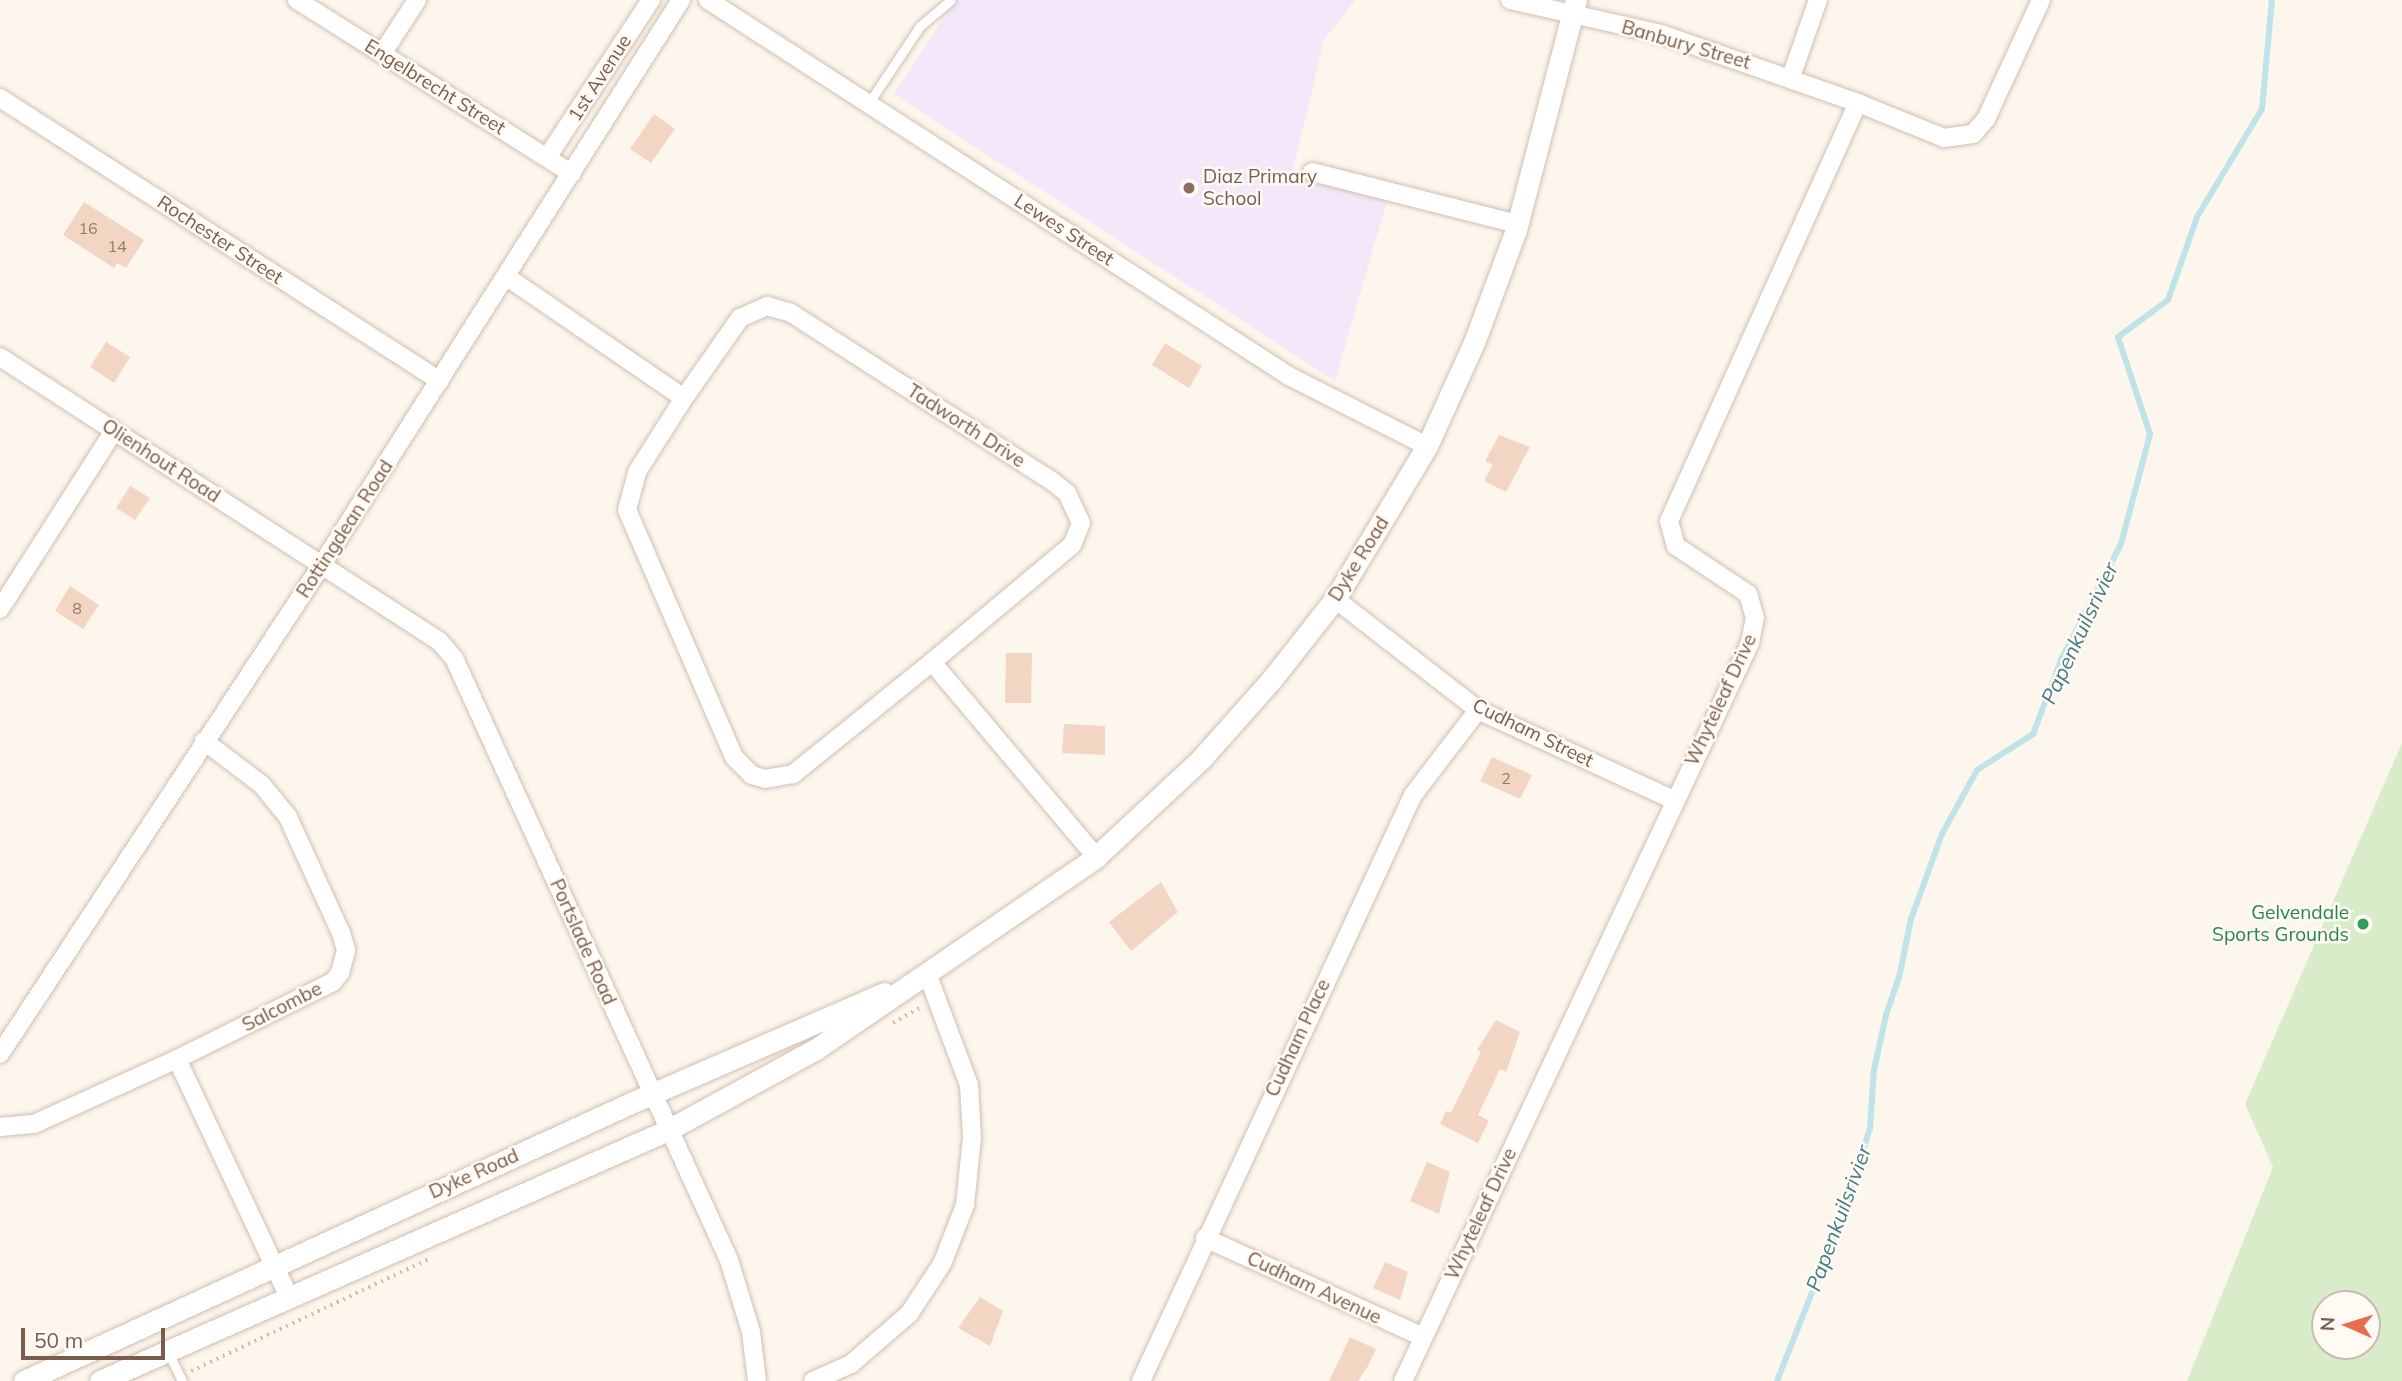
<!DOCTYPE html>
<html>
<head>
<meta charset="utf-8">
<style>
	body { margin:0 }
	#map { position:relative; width:2402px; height:1381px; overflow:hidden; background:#fdf6ec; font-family:Mulish,sans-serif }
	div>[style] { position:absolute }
	.education>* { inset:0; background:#f3e8fa }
	.green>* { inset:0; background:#d8ecc9 }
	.stream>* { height:6px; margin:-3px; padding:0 3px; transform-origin:3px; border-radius:3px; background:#bfe3e8 }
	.building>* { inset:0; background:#f3d5c3 }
	.path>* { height:3.5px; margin-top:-1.75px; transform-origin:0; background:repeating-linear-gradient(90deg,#d9b8a5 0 2px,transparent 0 7px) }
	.roads { filter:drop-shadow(0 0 2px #d1beb0) drop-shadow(0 0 2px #d1beb0) }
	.service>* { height:9px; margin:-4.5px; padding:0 4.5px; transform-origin:4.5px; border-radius:4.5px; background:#fff }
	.minor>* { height:18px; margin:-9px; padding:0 9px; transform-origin:9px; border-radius:9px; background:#fff }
	.tertiary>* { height:21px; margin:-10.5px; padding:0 10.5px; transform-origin:10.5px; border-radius:10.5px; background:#fff }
	.dots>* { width:19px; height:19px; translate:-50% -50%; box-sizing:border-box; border:4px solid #fffaf3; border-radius:50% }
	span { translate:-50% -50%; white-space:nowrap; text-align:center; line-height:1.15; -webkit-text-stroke:5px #fffaf3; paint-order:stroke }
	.number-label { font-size:16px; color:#987a6a }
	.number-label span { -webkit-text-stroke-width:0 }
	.street-label { font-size:19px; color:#7a5c4d }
	.education-label { font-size:19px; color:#785e54 }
	.left { translate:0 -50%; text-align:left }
	.leisure-label { font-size:19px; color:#27864d }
	.right { translate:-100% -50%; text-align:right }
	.water-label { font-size:21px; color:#437c86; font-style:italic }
	.north { position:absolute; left:2311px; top:1290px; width:70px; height:70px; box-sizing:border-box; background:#fffaf3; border:2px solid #cabbb1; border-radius:50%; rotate:273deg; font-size:19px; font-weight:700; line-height:28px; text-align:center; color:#7a5c4d }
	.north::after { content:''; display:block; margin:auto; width:24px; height:32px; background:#e76f51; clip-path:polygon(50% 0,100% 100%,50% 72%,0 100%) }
	.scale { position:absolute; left:21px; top:1328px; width:144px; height:32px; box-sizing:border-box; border:4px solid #7a5c4d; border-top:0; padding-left:9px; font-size:21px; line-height:24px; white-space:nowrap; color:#7a5c4d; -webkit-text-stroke:5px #fffaf3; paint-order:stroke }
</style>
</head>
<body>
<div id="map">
	<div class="education">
		<i style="clip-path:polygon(955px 0,1355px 0,1324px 40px,1292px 175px,1387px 201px,1335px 381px,894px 94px)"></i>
	</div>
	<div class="green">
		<i style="clip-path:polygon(evenodd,2402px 743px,2402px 1381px,2187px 1381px,2273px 1167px,2245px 1104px,2402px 743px,2325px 1304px,2367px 1304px,2367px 1346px,2325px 1346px,2325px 1304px)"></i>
	</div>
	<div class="stream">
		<i style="left:1777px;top:1381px;width:182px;rotate:-68.4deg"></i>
		<i style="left:1844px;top:1212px;width:88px;rotate:-72.8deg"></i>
		<i style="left:1870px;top:1128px;width:58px;rotate:-86.1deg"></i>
		<i style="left:1874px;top:1070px;width:56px;rotate:-77.7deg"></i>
		<i style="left:1886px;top:1015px;width:39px;rotate:-71deg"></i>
		<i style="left:1899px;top:978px;width:60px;rotate:-78.5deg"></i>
		<i style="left:1911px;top:919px;width:90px;rotate:-70deg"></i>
		<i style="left:1942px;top:834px;width:73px;rotate:-61.3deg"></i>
		<i style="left:1977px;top:770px;width:67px;rotate:-32.7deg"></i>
		<i style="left:2033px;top:734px;width:79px;rotate:-69.3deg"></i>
		<i style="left:2061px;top:660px;width:131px;rotate:-62.7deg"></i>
		<i style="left:2121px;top:544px;width:114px;rotate:-75.2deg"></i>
		<i style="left:2150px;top:434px;width:102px;rotate:-108.3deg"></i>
		<i style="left:2118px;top:337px;width:62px;rotate:-36.5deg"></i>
		<i style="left:2168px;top:300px;width:88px;rotate:-70.7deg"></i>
		<i style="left:2197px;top:217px;width:126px;rotate:-59deg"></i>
		<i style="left:2262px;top:109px;width:109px;rotate:-84.8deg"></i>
	</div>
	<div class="building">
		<i style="clip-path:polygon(654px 114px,675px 129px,651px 163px,630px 149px)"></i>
		<i style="clip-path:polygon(84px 202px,144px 240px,126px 268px,117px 263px,114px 268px,63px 235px)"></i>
		<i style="clip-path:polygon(106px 342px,130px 357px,114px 383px,90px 367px)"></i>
		<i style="clip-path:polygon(1165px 343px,1202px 366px,1189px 388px,1152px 365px)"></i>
		<i style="clip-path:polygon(1499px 435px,1530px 447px,1506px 492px,1484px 481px,1493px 465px,1485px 461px)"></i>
		<i style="clip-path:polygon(130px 486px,150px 498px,135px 520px,116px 508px)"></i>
		<i style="clip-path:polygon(70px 586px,99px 605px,83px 629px,55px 611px)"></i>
		<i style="clip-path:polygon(1006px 653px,1032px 653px,1031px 703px,1005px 703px)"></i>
		<i style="clip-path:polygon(1064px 724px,1105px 726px,1105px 755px,1062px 753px)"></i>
		<i style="clip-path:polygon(1492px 757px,1532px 775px,1520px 799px,1480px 781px)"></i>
		<i style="clip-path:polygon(1161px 882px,1178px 912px,1131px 951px,1109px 922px)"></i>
		<i style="clip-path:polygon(1496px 1020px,1520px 1032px,1506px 1072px,1500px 1069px,1478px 1115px,1489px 1121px,1478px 1143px,1440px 1124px,1446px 1111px,1451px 1113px,1481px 1052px,1477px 1050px)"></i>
		<i style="clip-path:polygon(1427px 1162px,1450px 1172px,1439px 1214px,1410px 1201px)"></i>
		<i style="clip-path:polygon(1385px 1262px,1408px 1272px,1400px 1300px,1373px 1288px)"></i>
		<i style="clip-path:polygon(980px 1297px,1003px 1311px,990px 1346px,958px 1328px)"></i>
		<i style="clip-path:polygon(1350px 1337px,1376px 1349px,1368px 1366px,1358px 1381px,1329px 1381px)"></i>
	</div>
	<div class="path">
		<i style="left:893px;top:1023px;width:34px;rotate:-30deg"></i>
		<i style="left:191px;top:1371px;width:265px;rotate:-25.2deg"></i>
	</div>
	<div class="roads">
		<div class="service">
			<i style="left:868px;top:104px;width:94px;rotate:-56.3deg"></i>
			<i style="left:920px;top:26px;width:40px;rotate:-40deg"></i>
			<i style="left:168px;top:1352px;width:32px;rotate:64deg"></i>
		</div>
		<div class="minor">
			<i style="left:297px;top:0;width:325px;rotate:32.3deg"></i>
			<i style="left:708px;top:0;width:692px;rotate:32.91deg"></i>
			<i style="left:1289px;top:376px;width:155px;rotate:26.9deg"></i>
			<i style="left:1510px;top:0;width:155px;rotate:12.7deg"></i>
			<i style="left:1661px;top:34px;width:209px;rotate:19.3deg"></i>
			<i style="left:382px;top:54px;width:64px;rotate:-57.1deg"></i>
			<i style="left:1791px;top:77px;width:82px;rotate:-70.7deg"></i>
			<i style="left:0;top:98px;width:523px;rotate:32.75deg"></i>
			<i style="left:548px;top:156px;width:187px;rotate:-56.6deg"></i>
			<i style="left:1312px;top:172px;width:212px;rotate:14.2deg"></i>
			<i style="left:507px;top:277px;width:214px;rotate:34.4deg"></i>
			<i style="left:767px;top:306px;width:25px;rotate:16deg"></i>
			<i style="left:791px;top:313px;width:310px;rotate:32.8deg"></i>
			<i style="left:1052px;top:481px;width:19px;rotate:39deg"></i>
			<i style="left:1067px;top:493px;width:33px;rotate:65deg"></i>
			<i style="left:1081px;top:523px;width:24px;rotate:112deg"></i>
			<i style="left:1072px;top:545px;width:182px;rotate:140.1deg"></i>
			<i style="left:932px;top:662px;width:179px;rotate:141.1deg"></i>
			<i style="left:793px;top:774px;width:28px;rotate:170deg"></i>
			<i style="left:765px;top:779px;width:14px;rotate:-163deg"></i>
			<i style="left:752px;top:775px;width:25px;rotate:-135deg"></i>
			<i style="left:734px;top:757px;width:269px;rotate:-113.4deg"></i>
			<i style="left:627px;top:510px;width:39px;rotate:-75deg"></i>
			<i style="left:637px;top:472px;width:88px;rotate:-57.6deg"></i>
			<i style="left:684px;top:398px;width:98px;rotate:-55deg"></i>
			<i style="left:740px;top:318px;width:30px;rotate:-24deg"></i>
			<i style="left:0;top:357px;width:523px;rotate:32.9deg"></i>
			<i style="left:439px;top:641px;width:23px;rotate:49deg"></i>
			<i style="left:454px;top:658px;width:662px;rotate:65.45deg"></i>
			<i style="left:729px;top:1260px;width:75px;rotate:73deg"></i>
			<i style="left:751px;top:1332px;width:49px;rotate:83deg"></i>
			<i style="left:1335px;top:599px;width:181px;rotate:37.8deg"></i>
			<i style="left:1478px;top:710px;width:216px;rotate:24.7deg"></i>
			<i style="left:0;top:609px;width:211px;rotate:-57.4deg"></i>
			<i style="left:932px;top:662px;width:255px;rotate:49.9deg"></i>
			<i style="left:0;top:1054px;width:584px;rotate:-56.66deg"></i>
			<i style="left:321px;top:566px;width:671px;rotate:-57.54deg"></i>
			<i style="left:177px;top:1059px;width:261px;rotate:64.8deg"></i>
			<i style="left:0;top:1127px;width:34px;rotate:-5deg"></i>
			<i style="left:34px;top:1124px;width:157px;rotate:-24.4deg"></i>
			<i style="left:177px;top:1059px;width:174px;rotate:-26.3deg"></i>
			<i style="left:333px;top:982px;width:11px;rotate:-52deg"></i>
			<i style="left:340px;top:973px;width:24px;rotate:-75deg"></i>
			<i style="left:346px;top:950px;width:18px;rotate:-106deg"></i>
			<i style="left:341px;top:933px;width:128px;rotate:-114.6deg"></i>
			<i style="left:288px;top:817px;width:41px;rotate:-129.1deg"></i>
			<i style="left:262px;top:785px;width:73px;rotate:-142.8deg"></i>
			<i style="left:1205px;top:1238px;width:239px;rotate:24.4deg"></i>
			<i style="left:813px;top:1381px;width:42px;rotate:-24.1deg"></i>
			<i style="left:851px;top:1364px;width:77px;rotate:-40.8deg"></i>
			<i style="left:909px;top:1314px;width:60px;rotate:-56.6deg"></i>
			<i style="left:942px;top:1264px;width:63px;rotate:-68.7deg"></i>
			<i style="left:965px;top:1205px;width:68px;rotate:-84.1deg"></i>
			<i style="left:972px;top:1137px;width:52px;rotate:-93.3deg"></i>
			<i style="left:969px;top:1085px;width:120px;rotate:-110.6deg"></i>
			<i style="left:1141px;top:1381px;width:646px;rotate:-65.1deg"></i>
			<i style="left:1413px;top:795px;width:107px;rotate:-52.6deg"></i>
			<i style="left:1403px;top:1381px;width:816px;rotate:-64.82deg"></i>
			<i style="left:1750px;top:643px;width:25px;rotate:-79deg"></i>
			<i style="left:1755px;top:618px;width:25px;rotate:-106deg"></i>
			<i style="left:1748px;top:594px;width:87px;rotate:-146.3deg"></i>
			<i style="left:1676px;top:546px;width:26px;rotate:-106deg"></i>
			<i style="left:1669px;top:521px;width:459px;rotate:-65.7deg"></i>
			<i style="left:1858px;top:103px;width:93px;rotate:22.1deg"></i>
			<i style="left:1944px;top:138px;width:29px;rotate:-8deg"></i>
			<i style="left:1973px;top:134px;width:20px;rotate:-49deg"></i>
			<i style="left:1986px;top:119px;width:131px;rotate:-65.2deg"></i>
		</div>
		<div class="tertiary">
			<i style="left:24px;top:1381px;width:668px;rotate:-24.61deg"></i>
			<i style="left:631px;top:1103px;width:276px;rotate:-23.5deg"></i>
			<i style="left:100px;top:1381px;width:621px;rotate:-23.84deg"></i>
			<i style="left:668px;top:1130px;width:169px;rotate:-28.7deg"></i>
			<i style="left:816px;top:1049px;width:340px;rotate:-34.4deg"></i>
			<i style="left:1096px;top:857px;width:144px;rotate:-43deg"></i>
			<i style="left:1201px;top:759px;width:107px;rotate:-48.4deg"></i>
			<i style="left:1272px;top:679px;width:102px;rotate:-51.8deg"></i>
			<i style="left:1335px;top:599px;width:179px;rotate:-59deg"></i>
			<i style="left:1427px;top:446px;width:116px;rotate:-65.6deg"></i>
			<i style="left:1475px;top:340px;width:117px;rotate:-69.6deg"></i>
			<i style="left:1516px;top:230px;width:238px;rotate:-75.4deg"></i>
		</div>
	</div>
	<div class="dots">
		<i style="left:1189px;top:188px;background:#8d6e63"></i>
		<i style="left:2363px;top:924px;background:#2e9e5b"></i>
	</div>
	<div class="number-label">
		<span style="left:88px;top:228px">16</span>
		<span style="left:117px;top:246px">14</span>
		<span style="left:77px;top:608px">8</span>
		<span style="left:1506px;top:778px">2</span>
	</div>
	<div class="street-label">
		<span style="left:1686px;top:45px;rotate:16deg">Banbury Street</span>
		<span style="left:600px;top:78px;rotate:-57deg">1st Avenue</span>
		<span style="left:435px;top:87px;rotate:32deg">Engelbrecht Street</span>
		<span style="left:1064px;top:230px;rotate:33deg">Lewes Street</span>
		<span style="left:220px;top:240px;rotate:33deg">Rochester Street</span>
		<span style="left:966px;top:426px;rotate:33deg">Tadworth Drive</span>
		<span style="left:161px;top:461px;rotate:33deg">Olienhout Road</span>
		<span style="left:345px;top:529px;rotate:-57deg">Rottingdean Road</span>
		<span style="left:1359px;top:559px;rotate:-58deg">Dyke Road</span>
		<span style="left:1721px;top:700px;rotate:-65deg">Whyteleaf Drive</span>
		<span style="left:1533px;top:733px;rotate:26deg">Cudham Street</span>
		<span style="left:583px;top:942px;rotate:66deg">Portslade Road</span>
		<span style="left:282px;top:1007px;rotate:-27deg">Salcombe</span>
		<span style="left:1298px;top:1038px;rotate:-65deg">Cudham Place</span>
		<span style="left:474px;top:1174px;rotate:-24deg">Dyke Road</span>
		<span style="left:1481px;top:1214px;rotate:-65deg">Whyteleaf Drive</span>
		<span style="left:1314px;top:1288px;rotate:25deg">Cudham Avenue</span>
	</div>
	<div class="education-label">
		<span class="left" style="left:1203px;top:188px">Diaz Primary<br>School</span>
	</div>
	<div class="leisure-label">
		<span class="right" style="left:2349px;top:924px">Gelvendale<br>Sports Grounds</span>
	</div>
	<div class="water-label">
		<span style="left:2079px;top:633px;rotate:-65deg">Papenkuilsrivier</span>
		<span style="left:1838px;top:1218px;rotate:-70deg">Papenkuilsrivier</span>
	</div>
	<div class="north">N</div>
	<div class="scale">50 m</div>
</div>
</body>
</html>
